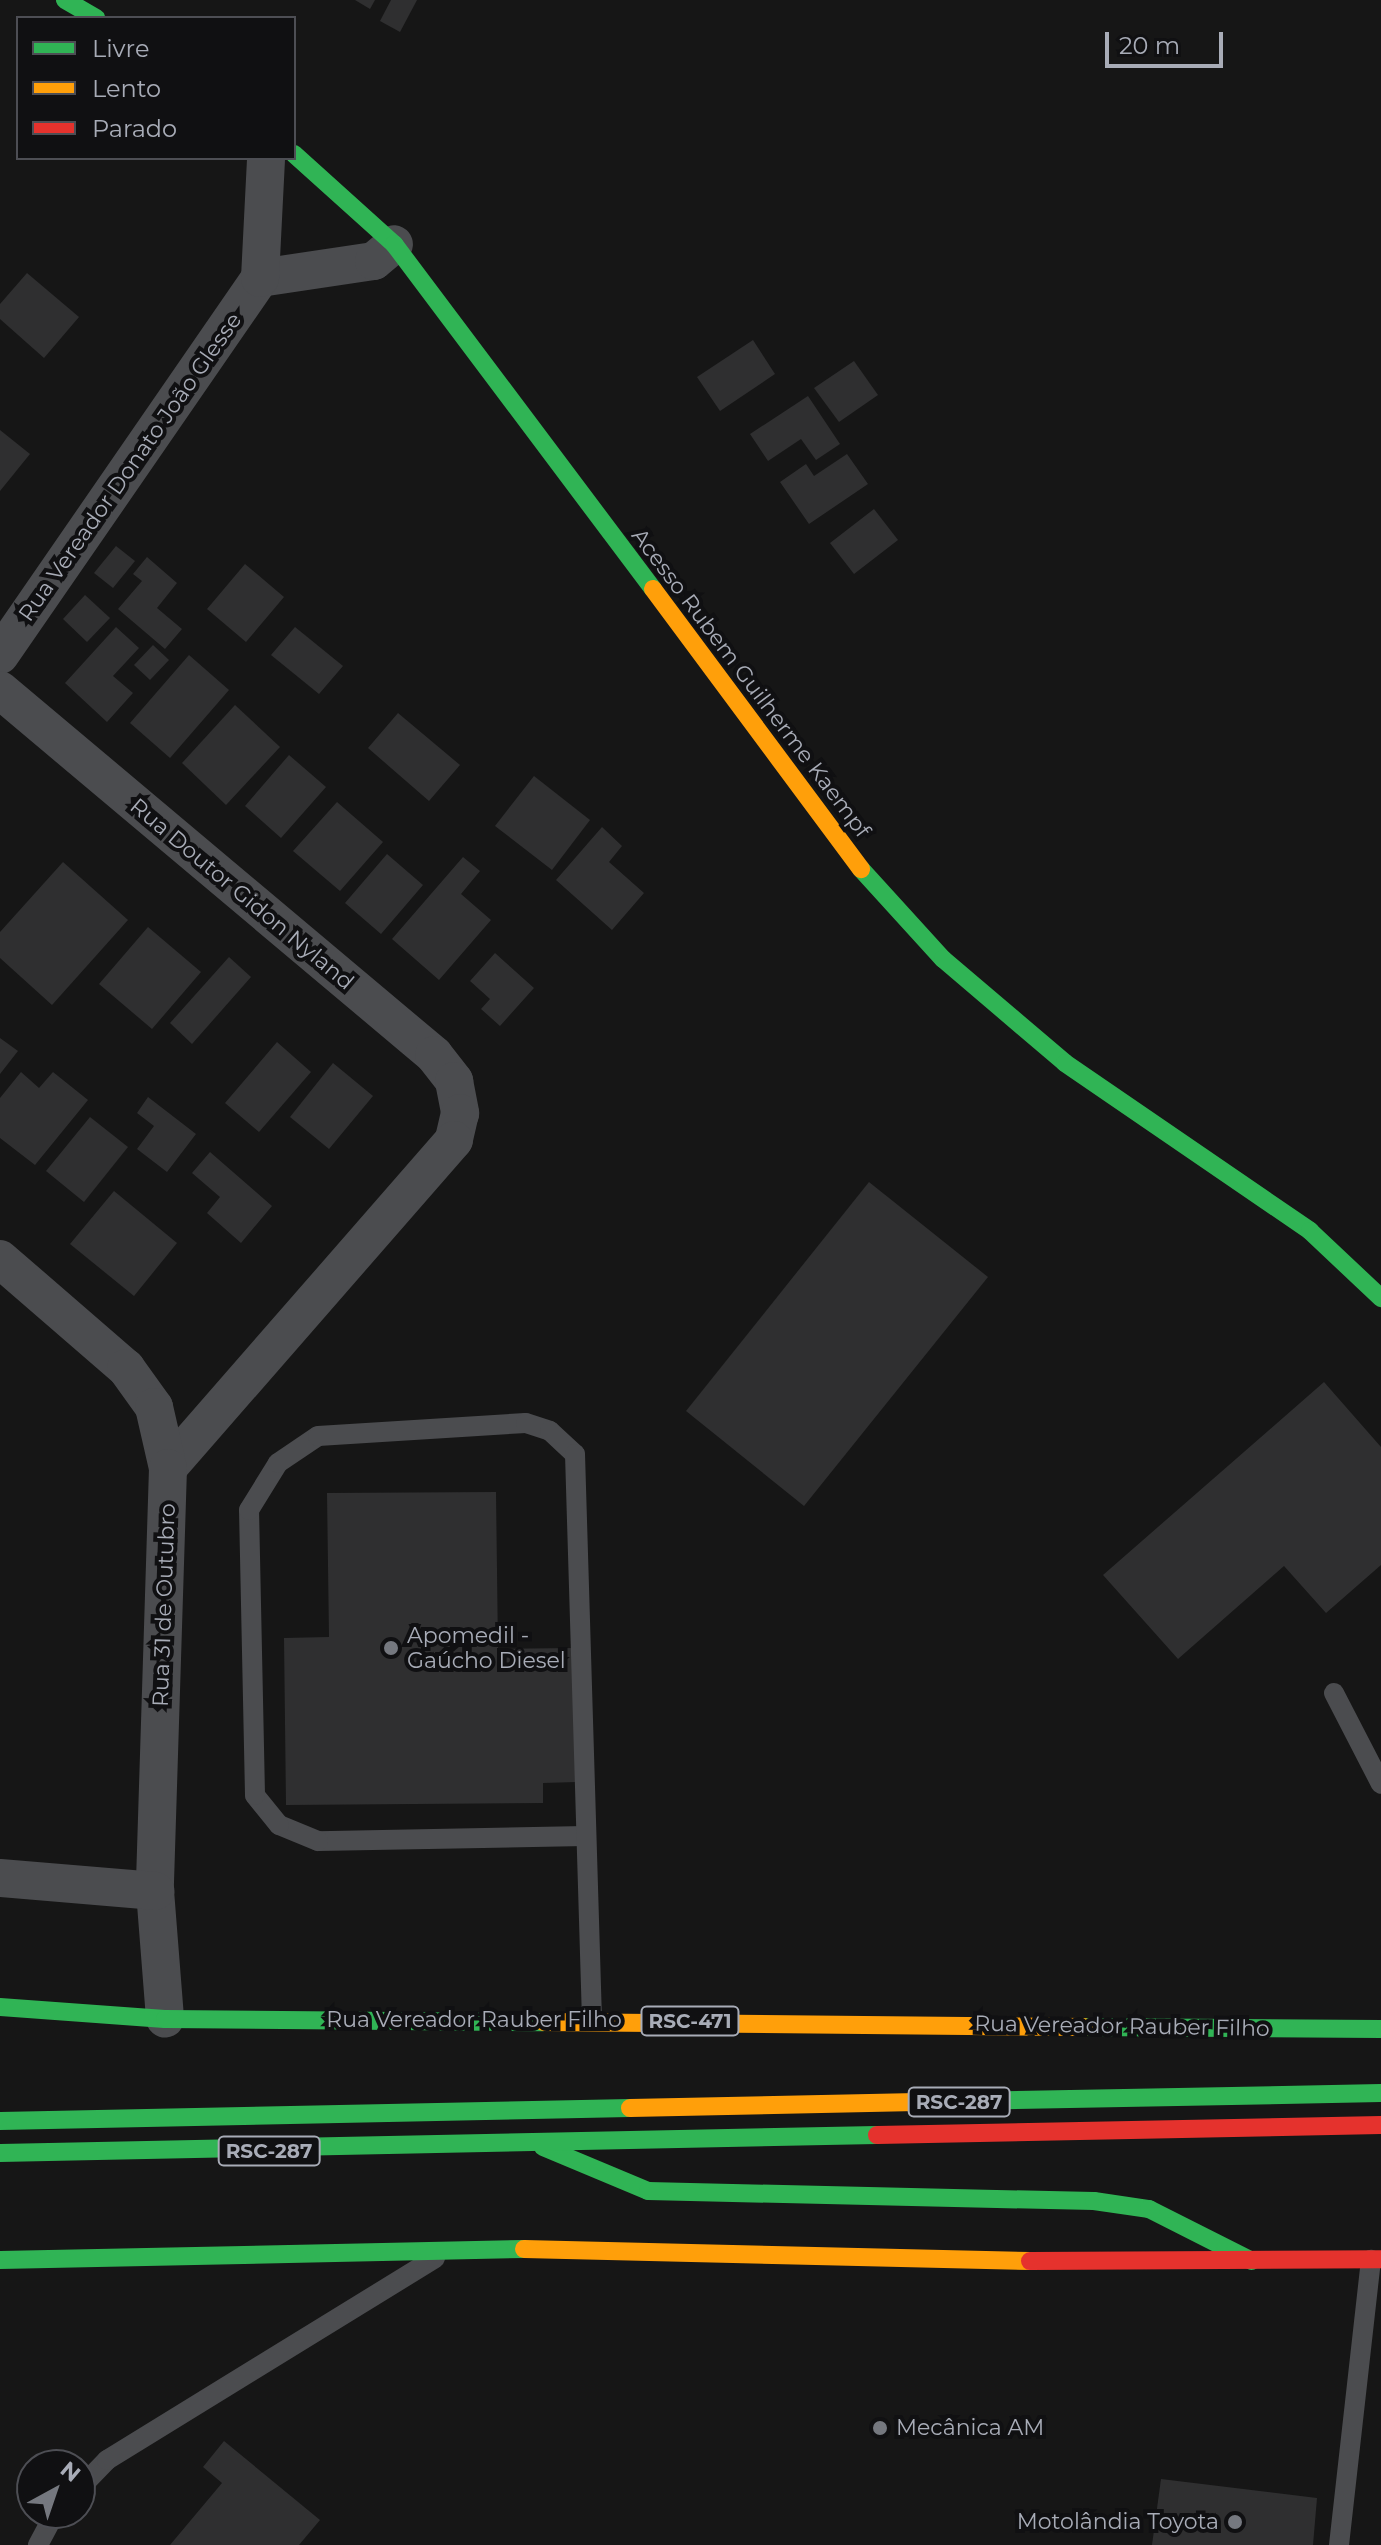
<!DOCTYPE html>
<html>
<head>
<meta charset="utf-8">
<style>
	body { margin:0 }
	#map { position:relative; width:1381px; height:2545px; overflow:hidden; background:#161616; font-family:Montserrat,sans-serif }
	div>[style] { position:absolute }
	.building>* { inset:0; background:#2f2f30 }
	.lane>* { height:20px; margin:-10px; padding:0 10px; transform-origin:10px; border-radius:10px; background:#4b4c4f }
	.street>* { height:38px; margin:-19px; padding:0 19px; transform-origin:19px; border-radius:19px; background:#4b4c4f }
	.fast>* { height:18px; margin:-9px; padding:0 9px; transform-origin:9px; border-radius:9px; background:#30b455 }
	.slow>* { height:18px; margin:-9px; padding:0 9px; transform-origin:9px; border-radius:9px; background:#ff9f0a }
	.jam>* { height:18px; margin:-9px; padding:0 9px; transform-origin:9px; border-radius:9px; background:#e5322d }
	.dots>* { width:22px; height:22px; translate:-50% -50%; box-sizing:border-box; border:4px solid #101012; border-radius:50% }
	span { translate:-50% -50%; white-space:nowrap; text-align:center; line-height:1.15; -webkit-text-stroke:8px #101012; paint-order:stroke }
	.shield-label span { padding:2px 6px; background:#101012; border:2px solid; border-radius:6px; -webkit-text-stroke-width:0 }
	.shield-label { font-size:20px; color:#a8acb7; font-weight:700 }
	.street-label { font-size:22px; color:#a8acb7 }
	.poi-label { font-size:22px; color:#a8acb7 }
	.left { translate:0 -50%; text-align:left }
	.right { translate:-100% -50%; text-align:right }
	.legend { position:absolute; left:16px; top:16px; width:280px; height:144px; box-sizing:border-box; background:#101012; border:2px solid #4d4e54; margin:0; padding:10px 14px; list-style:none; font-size:24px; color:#a8acb7 }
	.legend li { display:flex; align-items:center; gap:16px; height:40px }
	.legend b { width:40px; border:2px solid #4d4e54 }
	.north { position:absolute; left:16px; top:2449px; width:80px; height:80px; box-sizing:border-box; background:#101012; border:2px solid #4d4e54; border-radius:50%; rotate:40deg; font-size:22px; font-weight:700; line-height:32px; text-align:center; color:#a8acb7 }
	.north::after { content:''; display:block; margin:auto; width:28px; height:36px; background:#75787f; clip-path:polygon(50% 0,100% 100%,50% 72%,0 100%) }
	.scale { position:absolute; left:1105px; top:32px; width:118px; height:36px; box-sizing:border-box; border:4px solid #a8acb7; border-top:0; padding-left:10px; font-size:24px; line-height:28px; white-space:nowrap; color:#a8acb7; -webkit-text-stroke:6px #101012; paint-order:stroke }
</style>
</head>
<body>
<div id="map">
	<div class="building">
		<i style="clip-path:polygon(355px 0,375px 0,370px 9px)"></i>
		<i style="clip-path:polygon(391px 0,417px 0,400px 32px,380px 21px)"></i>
		<i style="clip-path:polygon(27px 273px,79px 317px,44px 358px,0 319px,0 304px)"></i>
		<i style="clip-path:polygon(753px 340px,775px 374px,720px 411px,697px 377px)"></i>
		<i style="clip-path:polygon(854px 361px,878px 395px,839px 422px,814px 388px)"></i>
		<i style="clip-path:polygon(808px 396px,840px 444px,816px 460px,801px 439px,768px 461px,750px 434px)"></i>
		<i style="clip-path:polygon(0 430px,30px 454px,0 491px)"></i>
		<i style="clip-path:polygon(847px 454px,868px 484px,809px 524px,780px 482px,806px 464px,814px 476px)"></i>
		<i style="clip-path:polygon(874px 509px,898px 540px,854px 574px,830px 543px)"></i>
		<i style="clip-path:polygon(116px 546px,135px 561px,113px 588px,94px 573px)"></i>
		<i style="clip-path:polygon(147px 557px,177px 583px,157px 608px,182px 629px,165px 649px,118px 609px,142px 581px,133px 574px)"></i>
		<i style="clip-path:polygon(245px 564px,284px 597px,246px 642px,207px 609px)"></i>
		<i style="clip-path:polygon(85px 595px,110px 618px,87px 642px,63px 619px)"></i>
		<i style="clip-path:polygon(116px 627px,139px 648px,113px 676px,133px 693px,107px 722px,65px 683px)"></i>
		<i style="clip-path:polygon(295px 627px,343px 666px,319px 694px,271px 655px)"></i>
		<i style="clip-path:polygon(153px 645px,169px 660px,150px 680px,134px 665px)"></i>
		<i style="clip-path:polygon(189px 655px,229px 690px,170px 758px,130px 723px)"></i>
		<i style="clip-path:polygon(235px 705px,280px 747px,226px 805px,182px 763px)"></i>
		<i style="clip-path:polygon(398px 713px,460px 765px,429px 801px,368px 748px)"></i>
		<i style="clip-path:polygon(289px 755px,326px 787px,281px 838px,245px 806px)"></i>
		<i style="clip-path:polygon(534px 776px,590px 820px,552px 870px,495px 826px)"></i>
		<i style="clip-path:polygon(337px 802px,383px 842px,340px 891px,293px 851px)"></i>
		<i style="clip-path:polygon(602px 827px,622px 846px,609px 862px,644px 893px,612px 930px,556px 880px)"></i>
		<i style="clip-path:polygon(387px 854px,423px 885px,381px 934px,345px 903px)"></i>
		<i style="clip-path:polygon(463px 857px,480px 871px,461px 894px,491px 920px,439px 980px,392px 939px)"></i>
		<i style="clip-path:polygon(63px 862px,128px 920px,52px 1005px,0 958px,0 932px)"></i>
		<i style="clip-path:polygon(148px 927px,201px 972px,152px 1029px,99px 984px)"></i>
		<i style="clip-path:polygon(495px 953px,534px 988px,500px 1026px,481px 1009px,490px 999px,470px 981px)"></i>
		<i style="clip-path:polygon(229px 957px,251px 977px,192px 1044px,170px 1023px)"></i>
		<i style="clip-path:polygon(0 1038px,18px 1051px,0 1074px)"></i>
		<i style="clip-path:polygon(277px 1042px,311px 1072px,259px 1132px,225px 1103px)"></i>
		<i style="clip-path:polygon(333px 1063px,373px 1096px,329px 1149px,290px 1117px)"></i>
		<i style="clip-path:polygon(21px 1072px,39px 1088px,53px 1072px,88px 1100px,35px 1165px,0 1138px,0 1098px)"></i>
		<i style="clip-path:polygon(148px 1097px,196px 1134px,167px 1172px,137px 1149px,154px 1126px,137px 1113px)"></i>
		<i style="clip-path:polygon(90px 1117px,128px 1147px,84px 1202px,46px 1171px)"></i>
		<i style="clip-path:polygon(210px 1152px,272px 1206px,241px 1243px,207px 1213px,220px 1197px,192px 1173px)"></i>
		<i style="clip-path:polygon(869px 1182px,988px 1277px,804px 1506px,686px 1411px)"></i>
		<i style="clip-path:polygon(114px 1191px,177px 1243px,134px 1296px,70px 1244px)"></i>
		<i style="clip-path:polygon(1324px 1382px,1381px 1447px,1381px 1565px,1326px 1613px,1284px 1566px,1178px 1659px,1103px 1575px)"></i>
		<i style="clip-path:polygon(496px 1492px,498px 1649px,575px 1648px,577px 1782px,543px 1783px,543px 1803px,286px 1805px,284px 1638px,329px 1637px,327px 1493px)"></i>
		<i style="clip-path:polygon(224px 2441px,320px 2520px,299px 2545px,170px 2545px,222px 2483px,203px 2467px)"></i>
		<i style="clip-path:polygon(1161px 2479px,1317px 2498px,1313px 2545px,1152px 2545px)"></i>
	</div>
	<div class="lane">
		<i style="left:1334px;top:1693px;width:102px;rotate:62.7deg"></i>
		<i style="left:585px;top:1836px;width:267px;rotate:178.9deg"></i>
		<i style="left:318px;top:1841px;width:42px;rotate:-157.7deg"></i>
		<i style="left:279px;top:1825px;width:38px;rotate:-129deg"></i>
		<i style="left:255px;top:1795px;width:285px;rotate:-91.2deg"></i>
		<i style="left:249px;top:1510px;width:55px;rotate:-58.3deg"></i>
		<i style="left:278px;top:1463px;width:48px;rotate:-34deg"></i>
		<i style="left:318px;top:1436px;width:208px;rotate:-3.6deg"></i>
		<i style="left:526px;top:1423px;width:25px;rotate:18deg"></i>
		<i style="left:550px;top:1431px;width:34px;rotate:43deg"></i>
		<i style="left:575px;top:1454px;width:566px;rotate:88.28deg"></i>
		<i style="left:80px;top:2488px;width:39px;rotate:-46deg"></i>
		<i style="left:107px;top:2460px;width:385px;rotate:-31.6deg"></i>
		<i style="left:38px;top:2545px;width:36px;rotate:-62deg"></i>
		<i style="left:1339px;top:2545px;width:287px;rotate:-83.6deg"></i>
	</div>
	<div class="street">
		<i style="left:260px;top:278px;width:115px;rotate:-8.5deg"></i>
		<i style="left:374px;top:261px;width:26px;rotate:-40deg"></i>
		<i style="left:0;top:655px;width:458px;rotate:-55.4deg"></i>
		<i style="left:260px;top:278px;width:120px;rotate:-87.1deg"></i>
		<i style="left:0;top:690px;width:567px;rotate:40.06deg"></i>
		<i style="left:434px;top:1055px;width:33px;rotate:52deg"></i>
		<i style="left:454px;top:1081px;width:33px;rotate:79deg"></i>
		<i style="left:460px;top:1113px;width:28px;rotate:103deg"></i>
		<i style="left:454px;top:1140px;width:435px;rotate:131.1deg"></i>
		<i style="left:0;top:1259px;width:167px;rotate:40.9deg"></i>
		<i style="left:126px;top:1368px;width:48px;rotate:54.3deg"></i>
		<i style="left:154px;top:1407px;width:63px;rotate:77.1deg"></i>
		<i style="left:168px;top:1468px;width:423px;rotate:91.8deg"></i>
		<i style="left:155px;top:1891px;width:128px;rotate:85.5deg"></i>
		<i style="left:0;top:1878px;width:156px;rotate:4.8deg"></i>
	</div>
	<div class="fast">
		<i style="left:65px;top:0;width:36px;rotate:30deg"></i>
		<i style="left:294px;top:154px;width:135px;rotate:42deg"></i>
		<i style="left:394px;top:244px;width:431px;rotate:53.1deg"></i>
		<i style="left:861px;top:869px;width:122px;rotate:47.7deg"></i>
		<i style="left:943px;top:959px;width:160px;rotate:40.4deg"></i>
		<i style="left:1065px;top:1063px;width:297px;rotate:34.4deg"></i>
		<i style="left:1310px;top:1231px;width:98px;rotate:43.3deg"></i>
		<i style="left:0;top:2007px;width:165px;rotate:4.2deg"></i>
		<i style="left:165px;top:2019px;width:378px;rotate:0.5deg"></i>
		<i style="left:1084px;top:2027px;width:297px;rotate:0.4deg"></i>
		<i style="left:917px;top:2102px;width:464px;rotate:-1.1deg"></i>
		<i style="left:0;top:2121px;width:630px;rotate:-1.18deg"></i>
		<i style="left:543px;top:2147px;width:114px;rotate:22.7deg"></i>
		<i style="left:648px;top:2191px;width:446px;rotate:1.3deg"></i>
		<i style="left:1094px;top:2201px;width:56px;rotate:8.3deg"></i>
		<i style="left:1149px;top:2209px;width:115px;rotate:26.8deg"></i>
		<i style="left:0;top:2153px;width:877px;rotate:-1.18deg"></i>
		<i style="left:0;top:2260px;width:524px;rotate:-1.2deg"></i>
	</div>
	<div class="slow">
		<i style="left:653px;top:589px;width:349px;rotate:53.4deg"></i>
		<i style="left:543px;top:2022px;width:541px;rotate:0.53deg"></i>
		<i style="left:630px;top:2108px;width:287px;rotate:-1.2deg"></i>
		<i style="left:524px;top:2249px;width:506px;rotate:1.36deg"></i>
	</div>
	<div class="jam">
		<i style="left:877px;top:2135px;width:504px;rotate:-1.14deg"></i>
		<i style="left:1030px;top:2261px;width:351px;rotate:-0.3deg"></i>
	</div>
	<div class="dots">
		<i style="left:391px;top:1648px;background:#75787f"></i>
		<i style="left:880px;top:2428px;background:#75787f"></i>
		<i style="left:1235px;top:2522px;background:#75787f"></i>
	</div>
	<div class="shield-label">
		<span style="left:690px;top:2021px">RSC-471</span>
		<span style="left:959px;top:2102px">RSC-287</span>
		<span style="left:269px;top:2151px">RSC-287</span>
	</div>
	<div class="street-label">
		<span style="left:130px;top:467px;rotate:-55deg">Rua Vereador Donato João Glesse</span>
		<span style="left:751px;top:683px;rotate:53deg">Acesso Rubem Guilherme Kaempf</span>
		<span style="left:242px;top:894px;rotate:40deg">Rua Doutor Gidon Nyland</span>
		<span style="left:164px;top:1605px;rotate:-88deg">Rua 31 de Outubro</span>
		<span style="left:474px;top:2020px">Rua Vereador Rauber Filho</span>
		<span style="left:1122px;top:2026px;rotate:1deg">Rua Vereador Rauber Filho</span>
	</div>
	<div class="poi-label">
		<span class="left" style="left:407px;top:1648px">Apomedil -<br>Gaúcho Diesel</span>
		<span class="left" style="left:896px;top:2428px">Mecânica AM</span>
		<span class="right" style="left:1219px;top:2522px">Motolândia Toyota</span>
	</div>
	<ul class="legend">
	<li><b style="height:10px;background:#30b455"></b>Livre</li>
	<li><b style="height:10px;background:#ff9f0a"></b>Lento</li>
	<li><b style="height:10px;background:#e5322d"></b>Parado</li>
	</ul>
	<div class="north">N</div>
	<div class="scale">20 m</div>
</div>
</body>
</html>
